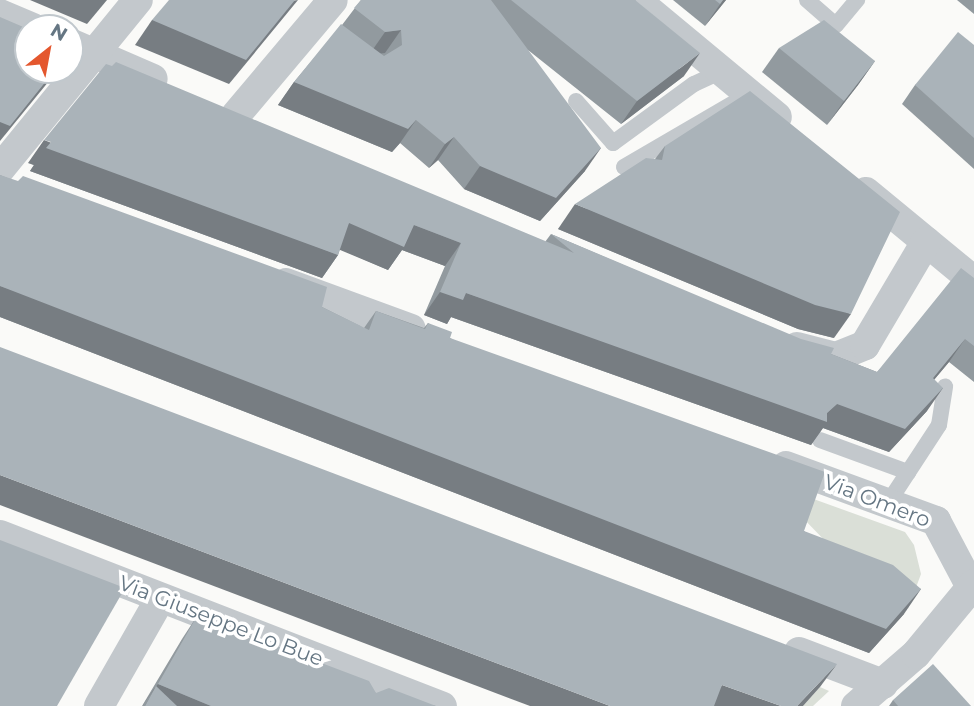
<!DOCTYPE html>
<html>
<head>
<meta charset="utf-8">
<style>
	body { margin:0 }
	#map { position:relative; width:974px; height:706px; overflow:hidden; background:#fafaf8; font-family:Montserrat,sans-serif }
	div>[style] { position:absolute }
	.green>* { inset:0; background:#dadfd7 }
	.service>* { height:16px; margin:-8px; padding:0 8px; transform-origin:8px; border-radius:8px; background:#c3c8cc }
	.minor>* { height:30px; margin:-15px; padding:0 15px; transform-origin:15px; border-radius:15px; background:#c3c8cc }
	.wall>* { inset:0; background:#929a9f }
	.shaded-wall>* { inset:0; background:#777d82 }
	.building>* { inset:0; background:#aab3b9 }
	span { translate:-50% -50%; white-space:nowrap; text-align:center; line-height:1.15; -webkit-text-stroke:7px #fff; paint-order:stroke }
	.street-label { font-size:21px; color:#657683 }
	.north { position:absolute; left:14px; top:14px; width:70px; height:70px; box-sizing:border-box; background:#fff; border:2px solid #c1c8cd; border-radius:50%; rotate:31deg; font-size:19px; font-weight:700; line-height:28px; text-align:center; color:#657683 }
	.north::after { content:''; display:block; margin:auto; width:24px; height:32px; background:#e4572e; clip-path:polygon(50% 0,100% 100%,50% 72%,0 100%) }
</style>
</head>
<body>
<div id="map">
	<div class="green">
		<i style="clip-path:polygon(808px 497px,905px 532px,914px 545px,921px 574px,908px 609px,874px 575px,829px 545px,801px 516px)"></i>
		<i style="clip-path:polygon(820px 687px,829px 691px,813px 706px,803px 706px)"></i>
	</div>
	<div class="service">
		<i style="left:807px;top:0;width:38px;rotate:41deg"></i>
		<i style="left:836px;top:25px;width:33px;rotate:-50deg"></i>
		<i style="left:576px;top:101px;width:56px;rotate:48.6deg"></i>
		<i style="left:613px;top:143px;width:100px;rotate:-36.1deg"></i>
		<i style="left:694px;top:84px;width:31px;rotate:-25deg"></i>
		<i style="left:639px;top:176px;width:17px;rotate:-149deg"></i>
		<i style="left:624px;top:167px;width:145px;rotate:-30.3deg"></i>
		<i style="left:820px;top:440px;width:94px;rotate:20deg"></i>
		<i style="left:888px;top:503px;width:93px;rotate:-56.8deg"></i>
		<i style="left:939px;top:425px;width:39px;rotate:-81deg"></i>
	</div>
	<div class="minor">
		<i style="left:636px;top:0;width:183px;rotate:39.7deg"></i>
		<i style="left:0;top:14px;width:36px;rotate:23deg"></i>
		<i style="left:70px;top:43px;width:90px;rotate:23.4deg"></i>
		<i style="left:236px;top:115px;width:150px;rotate:-49.9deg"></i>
		<i style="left:0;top:169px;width:218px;rotate:-50.8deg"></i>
		<i style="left:866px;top:192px;width:140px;rotate:39.5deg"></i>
		<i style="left:286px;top:283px;width:133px;rotate:20.2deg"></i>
		<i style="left:797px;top:347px;width:40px;rotate:14.4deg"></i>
		<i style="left:836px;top:357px;width:31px;rotate:-22deg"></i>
		<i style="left:865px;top:345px;width:120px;rotate:-59.4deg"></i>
		<i style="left:786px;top:466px;width:160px;rotate:20.1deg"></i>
		<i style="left:936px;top:521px;width:75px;rotate:62.1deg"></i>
		<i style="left:0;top:535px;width:474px;rotate:21.2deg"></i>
		<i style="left:799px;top:652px;width:90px;rotate:20.9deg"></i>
		<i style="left:99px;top:706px;width:123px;rotate:-60.3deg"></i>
		<i style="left:856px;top:706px;width:79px;rotate:-40.9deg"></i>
		<i style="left:916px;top:654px;width:91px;rotate:-50.4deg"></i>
	</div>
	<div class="wall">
		<i style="clip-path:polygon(361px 0,635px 0,684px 76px,621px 124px,528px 50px,585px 171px,540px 221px,464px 189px,438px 160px,429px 168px,400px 143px,392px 152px,278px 105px,294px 82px,342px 25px)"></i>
		<i style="clip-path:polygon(673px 0,726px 0,705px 26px)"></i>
		<i style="clip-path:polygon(957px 0,974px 0,974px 14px)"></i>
		<i style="clip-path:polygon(974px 45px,974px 169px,902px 104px,915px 85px)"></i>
		<i style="clip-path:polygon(779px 48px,875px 61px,858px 85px,827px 125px,762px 72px)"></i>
		<i style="clip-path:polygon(665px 146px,834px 338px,798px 329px,558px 229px,655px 159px)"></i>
		<i style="clip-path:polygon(28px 163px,545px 242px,551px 234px,831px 354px,877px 372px,974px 278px,974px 382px,949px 362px,934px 380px,927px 411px,889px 452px,823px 428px,811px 445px,451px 317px,447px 324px,424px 315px,445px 266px,402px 250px,388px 270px,340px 249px,338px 255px,322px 278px,30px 171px,34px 165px)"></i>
		<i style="clip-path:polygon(0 175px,322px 307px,364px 328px,376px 311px,424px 328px,428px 323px,450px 338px,804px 531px,904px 614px,869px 653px,0 317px)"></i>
		<i style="clip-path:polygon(197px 616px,376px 693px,436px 706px,142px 706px,182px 639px)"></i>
		<i style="clip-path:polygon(893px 700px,971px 706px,889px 706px)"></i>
	</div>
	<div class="shaded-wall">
		<i style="clip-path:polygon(30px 0,107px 0,87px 24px)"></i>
		<i style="clip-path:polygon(298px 0,229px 84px,135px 45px,152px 20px)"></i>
		<i style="clip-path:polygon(723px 0,726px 0,705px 26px)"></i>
		<i style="clip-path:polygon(401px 30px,385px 53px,369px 55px,385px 32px)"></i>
		<i style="clip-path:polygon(700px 53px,684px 76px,621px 124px,637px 101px)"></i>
		<i style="clip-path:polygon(875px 61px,858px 85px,827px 125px,844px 101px)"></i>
		<i style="clip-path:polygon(55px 70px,58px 70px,0 141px,0 122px)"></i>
		<i style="clip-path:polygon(294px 82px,416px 120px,400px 143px,392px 152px,278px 105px)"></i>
		<i style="clip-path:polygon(454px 137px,438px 160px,429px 168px,445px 144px)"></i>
		<i style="clip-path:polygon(44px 140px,338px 255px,322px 278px,30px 171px,34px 165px,28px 163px)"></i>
		<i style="clip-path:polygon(601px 148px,585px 171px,540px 221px,464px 189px,480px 166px)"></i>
		<i style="clip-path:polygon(575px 204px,851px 314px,834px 338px,798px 329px,558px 229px)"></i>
		<i style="clip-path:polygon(349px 223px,414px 225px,461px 243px,445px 266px,402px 250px,388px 270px,333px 247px)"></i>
		<i style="clip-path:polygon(0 286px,921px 589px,904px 614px,869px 653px,0 317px)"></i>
		<i style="clip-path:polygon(440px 292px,466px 293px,827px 413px,837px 404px,943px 388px,927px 411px,889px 452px,823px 428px,811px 445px,451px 317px,447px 324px,424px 315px)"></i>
		<i style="clip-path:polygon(965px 339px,949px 362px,916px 401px,933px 378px)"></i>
		<i style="clip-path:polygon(0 475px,610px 706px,530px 706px,0 505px)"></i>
		<i style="clip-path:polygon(837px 664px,820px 687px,803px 706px,797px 706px)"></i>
		<i style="clip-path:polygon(158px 684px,211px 706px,145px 706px,156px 686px,142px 706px)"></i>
		<i style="clip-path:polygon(722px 685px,781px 706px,707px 706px)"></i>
	</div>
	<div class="building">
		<i style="clip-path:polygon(169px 0,295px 0,246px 60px,152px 20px)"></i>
		<i style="clip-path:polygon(361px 0,491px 0,601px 148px,556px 198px,480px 166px,454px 137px,445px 144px,416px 120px,408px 129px,294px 82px,341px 24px,384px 56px,402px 45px,401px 30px,385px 32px,354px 8px)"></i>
		<i style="clip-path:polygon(511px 0,635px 0,700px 53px,637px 101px)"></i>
		<i style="clip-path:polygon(715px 0,723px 0,720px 4px)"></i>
		<i style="clip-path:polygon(0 17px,28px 29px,28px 70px,55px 70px,10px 126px,0 122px)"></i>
		<i style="clip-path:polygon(824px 20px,875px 61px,844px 101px,779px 48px)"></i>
		<i style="clip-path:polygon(958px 32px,974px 45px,974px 138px,915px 85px)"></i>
		<i style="clip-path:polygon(116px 62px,574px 253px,551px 234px,801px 339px,834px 348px,831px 354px,877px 372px,961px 268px,974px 278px,974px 346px,965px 339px,933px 378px,943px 388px,905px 429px,837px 404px,827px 413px,827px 422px,466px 293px,463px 300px,440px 292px,461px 243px,414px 225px,404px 247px,349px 223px,338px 255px,46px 148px,51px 142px,44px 140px,106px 64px,112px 66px)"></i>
		<i style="clip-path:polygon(750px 91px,900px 212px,851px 314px,815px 305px,575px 204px,646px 158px,662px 160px,665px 146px)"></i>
		<i style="clip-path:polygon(0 175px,18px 181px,23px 176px,327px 287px,322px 307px,369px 330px,376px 311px,425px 329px,428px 323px,452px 332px,450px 338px,825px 472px,804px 531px,893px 565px,921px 589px,886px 629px,0 286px)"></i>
		<i style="clip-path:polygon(0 347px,837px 664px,797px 706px,781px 706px,722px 685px,714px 706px,610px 706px,0 475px)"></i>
		<i style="clip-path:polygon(0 540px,125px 588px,57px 706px,0 706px)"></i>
		<i style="clip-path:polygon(197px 616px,369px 681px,376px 693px,389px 688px,436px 706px,211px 706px,158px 684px)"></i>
		<i style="clip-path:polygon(933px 664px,971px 706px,898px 706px,893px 700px)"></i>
		<i style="clip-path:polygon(156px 686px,177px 706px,145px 706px)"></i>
	</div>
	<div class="street-label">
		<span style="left:877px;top:501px;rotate:21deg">Via Omero</span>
		<span style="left:221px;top:621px;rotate:21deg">Via Giuseppe Lo Bue</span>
	</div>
	<div class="north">N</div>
</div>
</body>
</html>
